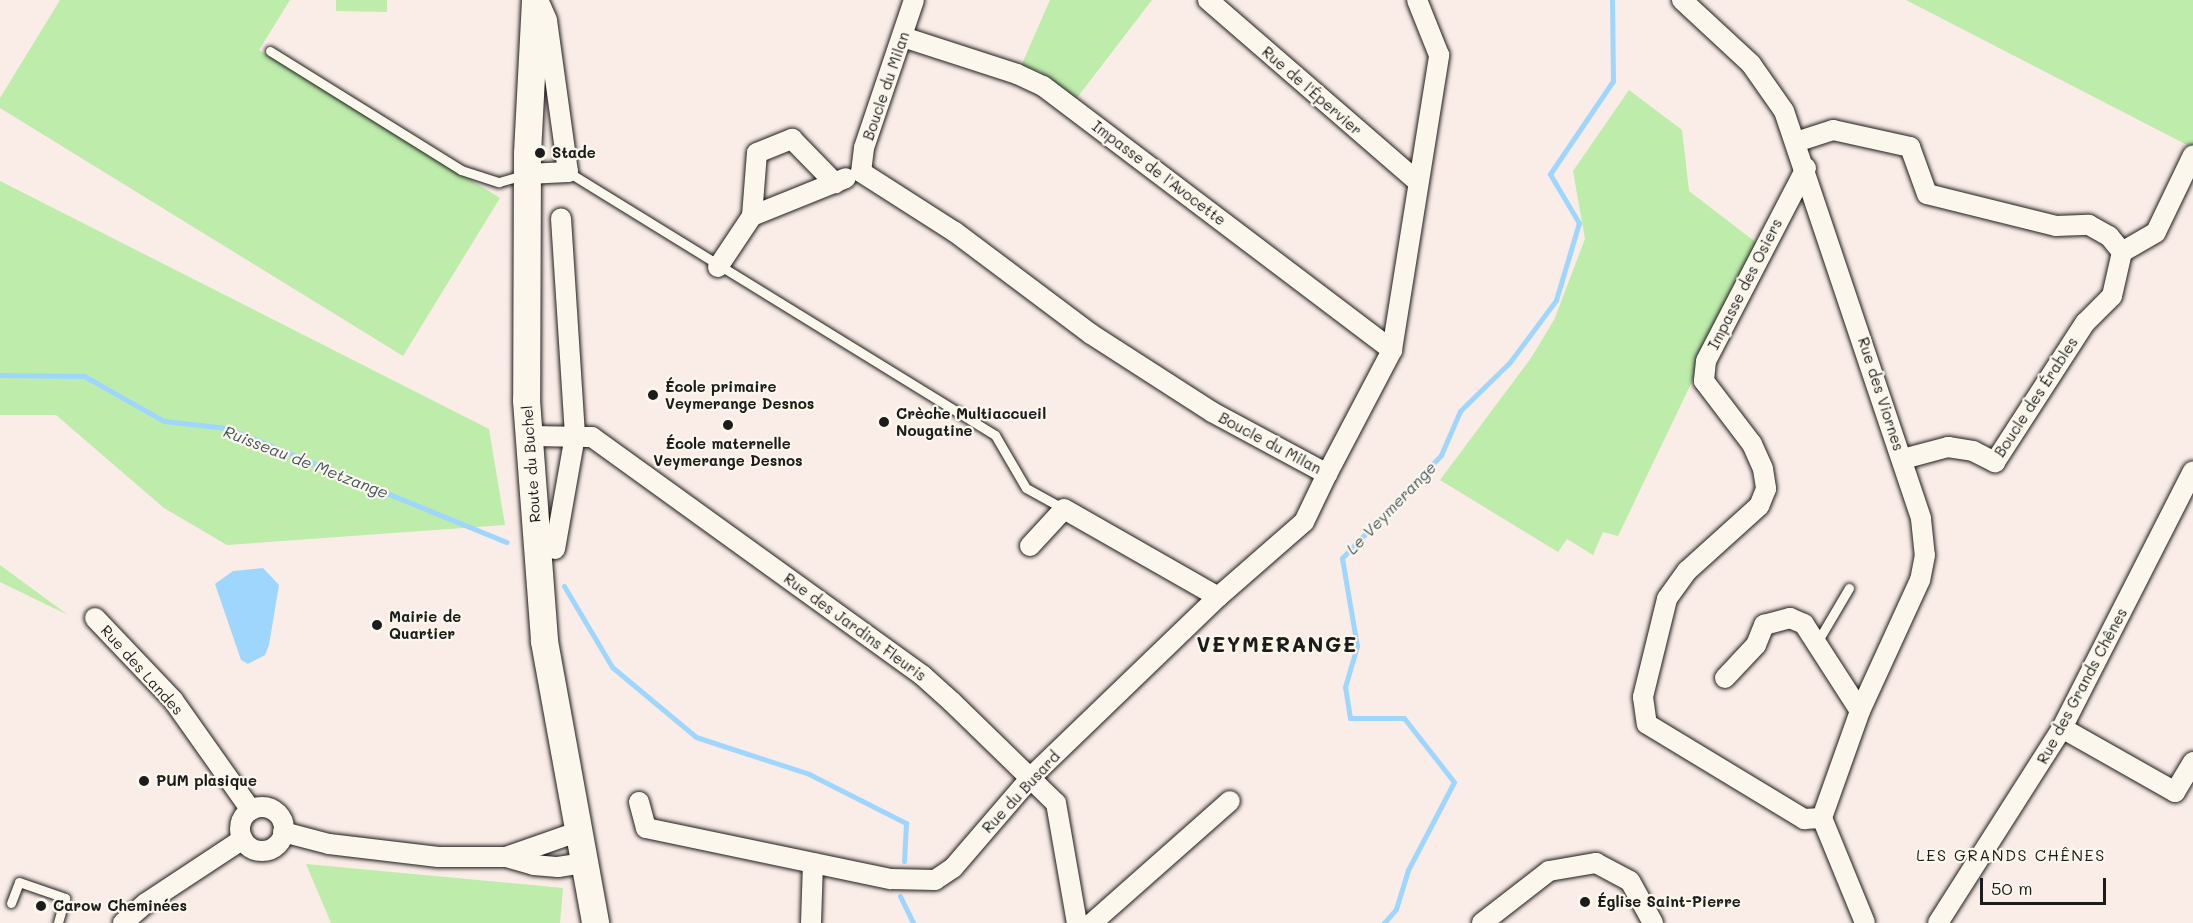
<!DOCTYPE html>
<html>
<head>
<meta charset="utf-8">
<style>
	body { margin:0 }
	#map { position:relative; width:2193px; height:923px; overflow:hidden; background:#faece7; font-family:Mali,sans-serif }
	div>[style] { position:absolute }
	.green>* { inset:0; background:#bdecab }
	.water>* { inset:0; background:#9fd6fe }
	.stream>* { height:5px; margin:-2.5px; padding:0 2.5px; transform-origin:2.5px; border-radius:2.5px; background:#9fd6fe }
	.roads { filter:drop-shadow(0 0 2px #1c1c1c) drop-shadow(0 0 2px #1c1c1c) }
	.service>* { height:9px; margin:-4.5px; padding:0 4.5px; transform-origin:4.5px; border-radius:4.5px; background:#fbf7ec }
	.minor>* { height:20px; margin:-10px; padding:0 10px; transform-origin:10px; border-radius:10px; background:#fbf7ec }
	.minor>.ring { margin:-10px; padding:0; box-sizing:content-box; background:none; border:20px solid #fbf7ec; border-radius:50% }
	.secondary>* { height:27px; margin:-13.5px; padding:0 13.5px; transform-origin:13.5px; border-radius:13.5px; background:#fbf7ec }
	.dots>* { width:16px; height:16px; translate:-50% -50%; box-sizing:border-box; border:3px solid #fbf7ec; border-radius:50% }
	span { translate:-50% -50%; white-space:nowrap; text-align:center; line-height:1.15; -webkit-text-stroke:4.5px #fbf7ec; paint-order:stroke }
	.street-label { font-size:15px; color:#1c1c1c }
	.poi-label { font-size:15px; color:#1c1c1c; font-weight:700 }
	.left { translate:0 -50%; text-align:left }
	.water-label { font-size:16px; color:#435460; font-style:italic }
	.neighbourhood-label { font-size:16px; color:#1c1c1c; letter-spacing:1.5px }
	.district-label { font-size:21px; color:#1c1c1c; font-weight:700; letter-spacing:1.5px }
	.scale { position:absolute; left:1980px; top:878px; width:126px; height:27px; box-sizing:border-box; border:3px solid #1c1c1c; border-top:0; padding-left:8px; font-size:18px; line-height:21px; white-space:nowrap; color:#1c1c1c; -webkit-text-stroke:4px #fbf7ec; paint-order:stroke }
</style>
</head>
<body>
<div id="map">
	<div class="green">
		<i style="clip-path:polygon(60px 0,290px 0,259px 50px,500px 198px,403px 356px,0 108px,0 98px)"></i>
		<i style="clip-path:polygon(336px 0,387px 0,387px 12px,336px 11px)"></i>
		<i style="clip-path:polygon(1050px 0,1152px 0,1076px 99px,1040px 71px,1021px 66px)"></i>
		<i style="clip-path:polygon(1906px 0,2193px 0,2193px 145px,2191px 147px)"></i>
		<i style="clip-path:polygon(1629px 90px,1682px 130px,1689px 191px,1758px 244px,1618px 536px,1603px 532px,1593px 555px,1567px 539px,1558px 552px,1440px 480px,1531px 358px,1554px 320px,1585px 239px,1573px 171px)"></i>
		<i style="clip-path:polygon(0 181px,489px 429px,505px 525px,227px 545px,164px 508px,56px 415px,0 415px)"></i>
		<i style="clip-path:polygon(0 565px,68px 615px,0 582px)"></i>
		<i style="clip-path:polygon(306px 864px,563px 888px,560px 923px,331px 923px)"></i>
	</div>
	<div class="water">
		<i style="clip-path:polygon(263px 568px,279px 585px,269px 645px,265px 655px,248px 664px,241px 660px,215px 584px,233px 571px)"></i>
	</div>
	<div class="stream">
		<i style="left:0;top:375px;width:84px;rotate:0.7deg"></i>
		<i style="left:84px;top:376px;width:92px;rotate:29.4deg"></i>
		<i style="left:164px;top:421px;width:63px;rotate:6.3deg"></i>
		<i style="left:227px;top:428px;width:302px;rotate:22.2deg"></i>
		<i style="left:564px;top:586px;width:94px;rotate:59.3deg"></i>
		<i style="left:612px;top:667px;width:109px;rotate:39.8deg"></i>
		<i style="left:696px;top:737px;width:119px;rotate:18.1deg"></i>
		<i style="left:809px;top:774px;width:109px;rotate:26.8deg"></i>
		<i style="left:906px;top:823px;width:38px;rotate:93deg"></i>
		<i style="left:900px;top:896px;width:30px;rotate:64deg"></i>
		<i style="left:1384px;top:923px;width:18px;rotate:-49deg"></i>
		<i style="left:1396px;top:909px;width:41px;rotate:-72.9deg"></i>
		<i style="left:1408px;top:870px;width:99px;rotate:-62.4deg"></i>
		<i style="left:1454px;top:782px;width:81px;rotate:-128deg"></i>
		<i style="left:1404px;top:718px;width:54px;rotate:180deg"></i>
		<i style="left:1350px;top:718px;width:31px;rotate:-99deg"></i>
		<i style="left:1345px;top:687px;width:43px;rotate:-73.7deg"></i>
		<i style="left:1357px;top:646px;width:89px;rotate:-99.7deg"></i>
		<i style="left:1342px;top:558px;width:143px;rotate:-46.1deg"></i>
		<i style="left:1441px;top:455px;width:48px;rotate:-66.6deg"></i>
		<i style="left:1460px;top:411px;width:70px;rotate:-44.4deg"></i>
		<i style="left:1510px;top:362px;width:77px;rotate:-53.4deg"></i>
		<i style="left:1556px;top:300px;width:80px;rotate:-73.4deg"></i>
		<i style="left:1579px;top:223px;width:57px;rotate:-120.6deg"></i>
		<i style="left:1550px;top:174px;width:112px;rotate:-55.9deg"></i>
		<i style="left:1613px;top:81px;width:81px;rotate:-90.7deg"></i>
	</div>
	<div class="roads">
		<div class="service">
			<i style="left:270px;top:51px;width:225px;rotate:31.9deg"></i>
			<i style="left:461px;top:170px;width:40px;rotate:18deg"></i>
			<i style="left:499px;top:182px;width:26px;rotate:-16deg"></i>
			<i style="left:568px;top:172px;width:501px;rotate:31.63deg"></i>
			<i style="left:995px;top:435px;width:61px;rotate:59.7deg"></i>
			<i style="left:1026px;top:488px;width:43px;rotate:28.9deg"></i>
			<i style="left:1816px;top:644px;width:65px;rotate:-59.5deg"></i>
			<i style="left:11px;top:903px;width:22px;rotate:-69deg"></i>
			<i style="left:19px;top:882px;width:49px;rotate:19.2deg"></i>
			<i style="left:65px;top:898px;width:26px;rotate:106deg"></i>
		</div>
		<div class="minor">
			<i style="left:914px;top:0;width:156px;rotate:108.7deg"></i>
			<i style="left:864px;top:148px;width:24px;rotate:97deg"></i>
			<i style="left:861px;top:172px;width:112px;rotate:32.6deg"></i>
			<i style="left:955px;top:232px;width:170px;rotate:36.9deg"></i>
			<i style="left:1091px;top:334px;width:144px;rotate:32.8deg"></i>
			<i style="left:1212px;top:412px;width:131px;rotate:28.3deg"></i>
			<i style="left:1327px;top:474px;width:140px;rotate:-62.3deg"></i>
			<i style="left:1392px;top:350px;width:299px;rotate:-80.9deg"></i>
			<i style="left:1439px;top:55px;width:59px;rotate:-111.8deg"></i>
			<i style="left:1208px;top:0;width:276px;rotate:40.9deg"></i>
			<i style="left:1682px;top:0;width:94px;rotate:42.8deg"></i>
			<i style="left:1751px;top:64px;width:57px;rotate:54.9deg"></i>
			<i style="left:1784px;top:111px;width:430px;rotate:71.4deg"></i>
			<i style="left:1921px;top:519px;width:36px;rotate:84deg"></i>
			<i style="left:1925px;top:555px;width:25px;rotate:101deg"></i>
			<i style="left:1920px;top:580px;width:144px;rotate:114.6deg"></i>
			<i style="left:1860px;top:711px;width:114px;rotate:109.6deg"></i>
			<i style="left:903px;top:37px;width:120px;rotate:18deg"></i>
			<i style="left:1017px;top:74px;width:29px;rotate:25deg"></i>
			<i style="left:1043px;top:86px;width:438px;rotate:37.1deg"></i>
			<i style="left:1796px;top:142px;width:39px;rotate:-18deg"></i>
			<i style="left:1833px;top:130px;width:79px;rotate:12.4deg"></i>
			<i style="left:1910px;top:147px;width:50px;rotate:70.1deg"></i>
			<i style="left:1927px;top:194px;width:133px;rotate:13.9deg"></i>
			<i style="left:2056px;top:226px;width:33px;rotate:-2deg"></i>
			<i style="left:2089px;top:225px;width:23px;rotate:29deg"></i>
			<i style="left:2109px;top:236px;width:21px;rotate:51deg"></i>
			<i style="left:1806px;top:168px;width:217px;rotate:117.4deg"></i>
			<i style="left:1706px;top:361px;width:20px;rotate:96deg"></i>
			<i style="left:1704px;top:381px;width:79px;rotate:52.7deg"></i>
			<i style="left:1752px;top:444px;width:27px;rotate:66deg"></i>
			<i style="left:1763px;top:469px;width:20px;rotate:81deg"></i>
			<i style="left:1766px;top:489px;width:18px;rotate:112deg"></i>
			<i style="left:1759px;top:506px;width:97px;rotate:137.9deg"></i>
			<i style="left:1687px;top:571px;width:34px;rotate:126deg"></i>
			<i style="left:1667px;top:599px;width:101px;rotate:103.8deg"></i>
			<i style="left:1643px;top:697px;width:27px;rotate:82deg"></i>
			<i style="left:1647px;top:724px;width:184px;rotate:31.2deg"></i>
			<i style="left:1804px;top:819px;width:18px;rotate:-3deg"></i>
			<i style="left:527px;top:174px;width:41px;rotate:-2.8deg"></i>
			<i style="left:568px;top:172px;width:153px;rotate:-97.9deg"></i>
			<i style="left:547px;top:20px;width:22px;rotate:-114deg"></i>
			<i style="left:752px;top:216px;width:101px;rotate:-22deg"></i>
			<i style="left:718px;top:267px;width:61px;rotate:-56.3deg"></i>
			<i style="left:752px;top:216px;width:63px;rotate:-85.5deg"></i>
			<i style="left:757px;top:153px;width:38px;rotate:-22deg"></i>
			<i style="left:792px;top:139px;width:62px;rotate:45.7deg"></i>
			<i style="left:528px;top:436px;width:64px;rotate:0.9deg"></i>
			<i style="left:592px;top:437px;width:407px;rotate:35.8deg"></i>
			<i style="left:922px;top:675px;width:40px;rotate:42deg"></i>
			<i style="left:952px;top:702px;width:145px;rotate:44.2deg"></i>
			<i style="left:1056px;top:803px;width:122px;rotate:80.1deg"></i>
			<i style="left:1903px;top:459px;width:47px;rotate:-14.9deg"></i>
			<i style="left:1948px;top:447px;width:25px;rotate:9deg"></i>
			<i style="left:1973px;top:451px;width:25px;rotate:27deg"></i>
			<i style="left:1995px;top:462px;width:166px;rotate:-57.1deg"></i>
			<i style="left:2085px;top:323px;width:38px;rotate:-45deg"></i>
			<i style="left:2112px;top:296px;width:45px;rotate:-77.2deg"></i>
			<i style="left:2122px;top:252px;width:39px;rotate:-30deg"></i>
			<i style="left:2156px;top:232px;width:85px;rotate:-64.3deg"></i>
			<i style="left:1030px;top:546px;width:50px;rotate:-47.4deg"></i>
			<i style="left:1064px;top:509px;width:177px;rotate:29.7deg"></i>
			<i style="left:555px;top:549px;width:116px;rotate:-80deg"></i>
			<i style="left:575px;top:435px;width:217px;rotate:-93.7deg"></i>
			<i style="left:95px;top:618px;width:113px;rotate:46.4deg"></i>
			<i style="left:173px;top:700px;width:135px;rotate:54.7deg"></i>
			<i style="left:1725px;top:678px;width:45px;rotate:-46.8deg"></i>
			<i style="left:1756px;top:645px;width:22px;rotate:-68deg"></i>
			<i style="left:1764px;top:625px;width:27px;rotate:-15deg"></i>
			<i style="left:1790px;top:618px;width:15px;rotate:23deg"></i>
			<i style="left:1804px;top:624px;width:103px;rotate:57.2deg"></i>
			<i style="left:2062px;top:728px;width:130px;rotate:29.5deg"></i>
			<i style="left:2175px;top:792px;width:35px;rotate:-59deg"></i>
			<i style="left:639px;top:802px;width:27px;rotate:75deg"></i>
			<i style="left:646px;top:828px;width:250px;rotate:11.8deg"></i>
			<i style="left:891px;top:879px;width:44px;rotate:1.3deg"></i>
			<i style="left:935px;top:880px;width:22px;rotate:-34deg"></i>
			<i style="left:953px;top:868px;width:121px;rotate:-49.3deg"></i>
			<i style="left:1032px;top:776px;width:258px;rotate:-43.9deg"></i>
			<i style="left:1218px;top:597px;width:114px;rotate:-41.1deg"></i>
			<i style="left:1304px;top:522px;width:53px;rotate:-64.4deg"></i>
			<i class="ring" style="left:240px;top:807px;width:24px;height:24px"></i>
			<i style="left:1822px;top:818px;width:113px;rotate:67.7deg"></i>
			<i style="left:283px;top:832px;width:48px;rotate:14.6deg"></i>
			<i style="left:329px;top:844px;width:110px;rotate:6.8deg"></i>
			<i style="left:438px;top:857px;width:68px"></i>
			<i style="left:506px;top:857px;width:29px;rotate:16deg"></i>
			<i style="left:534px;top:865px;width:24px;rotate:5deg"></i>
			<i style="left:558px;top:867px;width:25px;rotate:-9deg"></i>
			<i style="left:506px;top:857px;width:75px;rotate:-19.4deg"></i>
			<i style="left:123px;top:923px;width:30px;rotate:-41deg"></i>
			<i style="left:146px;top:903px;width:116px;rotate:-33.4deg"></i>
			<i style="left:811px;top:923px;width:60px;rotate:-88.1deg"></i>
			<i style="left:1092px;top:923px;width:184px;rotate:-41.5deg"></i>
			<i style="left:1482px;top:923px;width:85px;rotate:-37.8deg"></i>
			<i style="left:1549px;top:871px;width:48px;rotate:-9.7deg"></i>
			<i style="left:1596px;top:863px;width:38px;rotate:28deg"></i>
			<i style="left:1630px;top:881px;width:48px;rotate:61.3deg"></i>
			<i style="left:1938px;top:923px;width:231px;rotate:-57.5deg"></i>
			<i style="left:2062px;top:728px;width:288px;rotate:-63deg"></i>
		</div>
		<div class="secondary">
			<i style="left:535px;top:0;width:154px;rotate:93deg"></i>
			<i style="left:527px;top:154px;width:246px;rotate:90.2deg"></i>
			<i style="left:526px;top:400px;width:242px;rotate:85.7deg"></i>
			<i style="left:544px;top:641px;width:287px;rotate:79.7deg"></i>
		</div>
	</div>
	<div class="dots">
		<i style="left:540px;top:153px;background:#1c1c1c"></i>
		<i style="left:653px;top:395px;background:#1c1c1c"></i>
		<i style="left:884px;top:422px;background:#1c1c1c"></i>
		<i style="left:728px;top:425px;background:#1c1c1c"></i>
		<i style="left:377px;top:625px;background:#1c1c1c"></i>
		<i style="left:144px;top:781px;background:#1c1c1c"></i>
		<i style="left:1585px;top:902px;background:#1c1c1c"></i>
		<i style="left:41px;top:906px;background:#1c1c1c"></i>
	</div>
	<div class="street-label">
		<span style="left:886px;top:86px;rotate:-71deg">Boucle du Milan</span>
		<span style="left:1312px;top:91px;rotate:41deg">Rue de l'Épervier</span>
		<span style="left:1159px;top:173px;rotate:37deg">Impasse de l'Avocette</span>
		<span style="left:1745px;top:284px;rotate:-63deg">Impasse des Osiers</span>
		<span style="left:1881px;top:394px;rotate:72deg">Rue des Viornes</span>
		<span style="left:2036px;top:397px;rotate:-57deg">Boucle des Érables</span>
		<span style="left:1270px;top:443px;rotate:28deg">Boucle du Milan</span>
		<span style="left:531px;top:464px;rotate:-94deg">Route du Buchel</span>
		<span style="left:855px;top:627px;rotate:36deg">Rue des Jardins Fleuris</span>
		<span style="left:142px;top:670px;rotate:48deg">Rue des Landes</span>
		<span style="left:2082px;top:686px;rotate:-62deg">Rue des Grands Chênes</span>
		<span style="left:1021px;top:792px;rotate:-47deg">Rue du Busard</span>
	</div>
	<div class="poi-label">
		<span class="left" style="left:552px;top:153px">Stade</span>
		<span class="left" style="left:665px;top:395px">École primaire<br>Veymerange Desnos</span>
		<span class="left" style="left:896px;top:422px">Crèche Multiaccueil<br>Nougatine</span>
		<span style="left:728px;top:452px">École maternelle<br>Veymerange Desnos</span>
		<span class="left" style="left:389px;top:625px">Mairie de<br>Quartier</span>
		<span class="left" style="left:156px;top:781px">PUM plasique</span>
		<span class="left" style="left:1597px;top:902px">Église Saint-Pierre</span>
		<span class="left" style="left:53px;top:906px">Carow Cheminées</span>
	</div>
	<div class="water-label">
		<span style="left:306px;top:462px;rotate:21deg">Ruisseau de Metzange</span>
		<span style="left:1391px;top:508px;rotate:-46deg">Le Veymerange</span>
	</div>
	<div class="neighbourhood-label">
		<span style="left:2011px;top:855px">LES GRANDS CHÊNES</span>
	</div>
	<div class="district-label">
		<span style="left:1277px;top:644px">VEYMERANGE</span>
	</div>
	<div class="scale">50 m</div>
</div>
</body>
</html>
